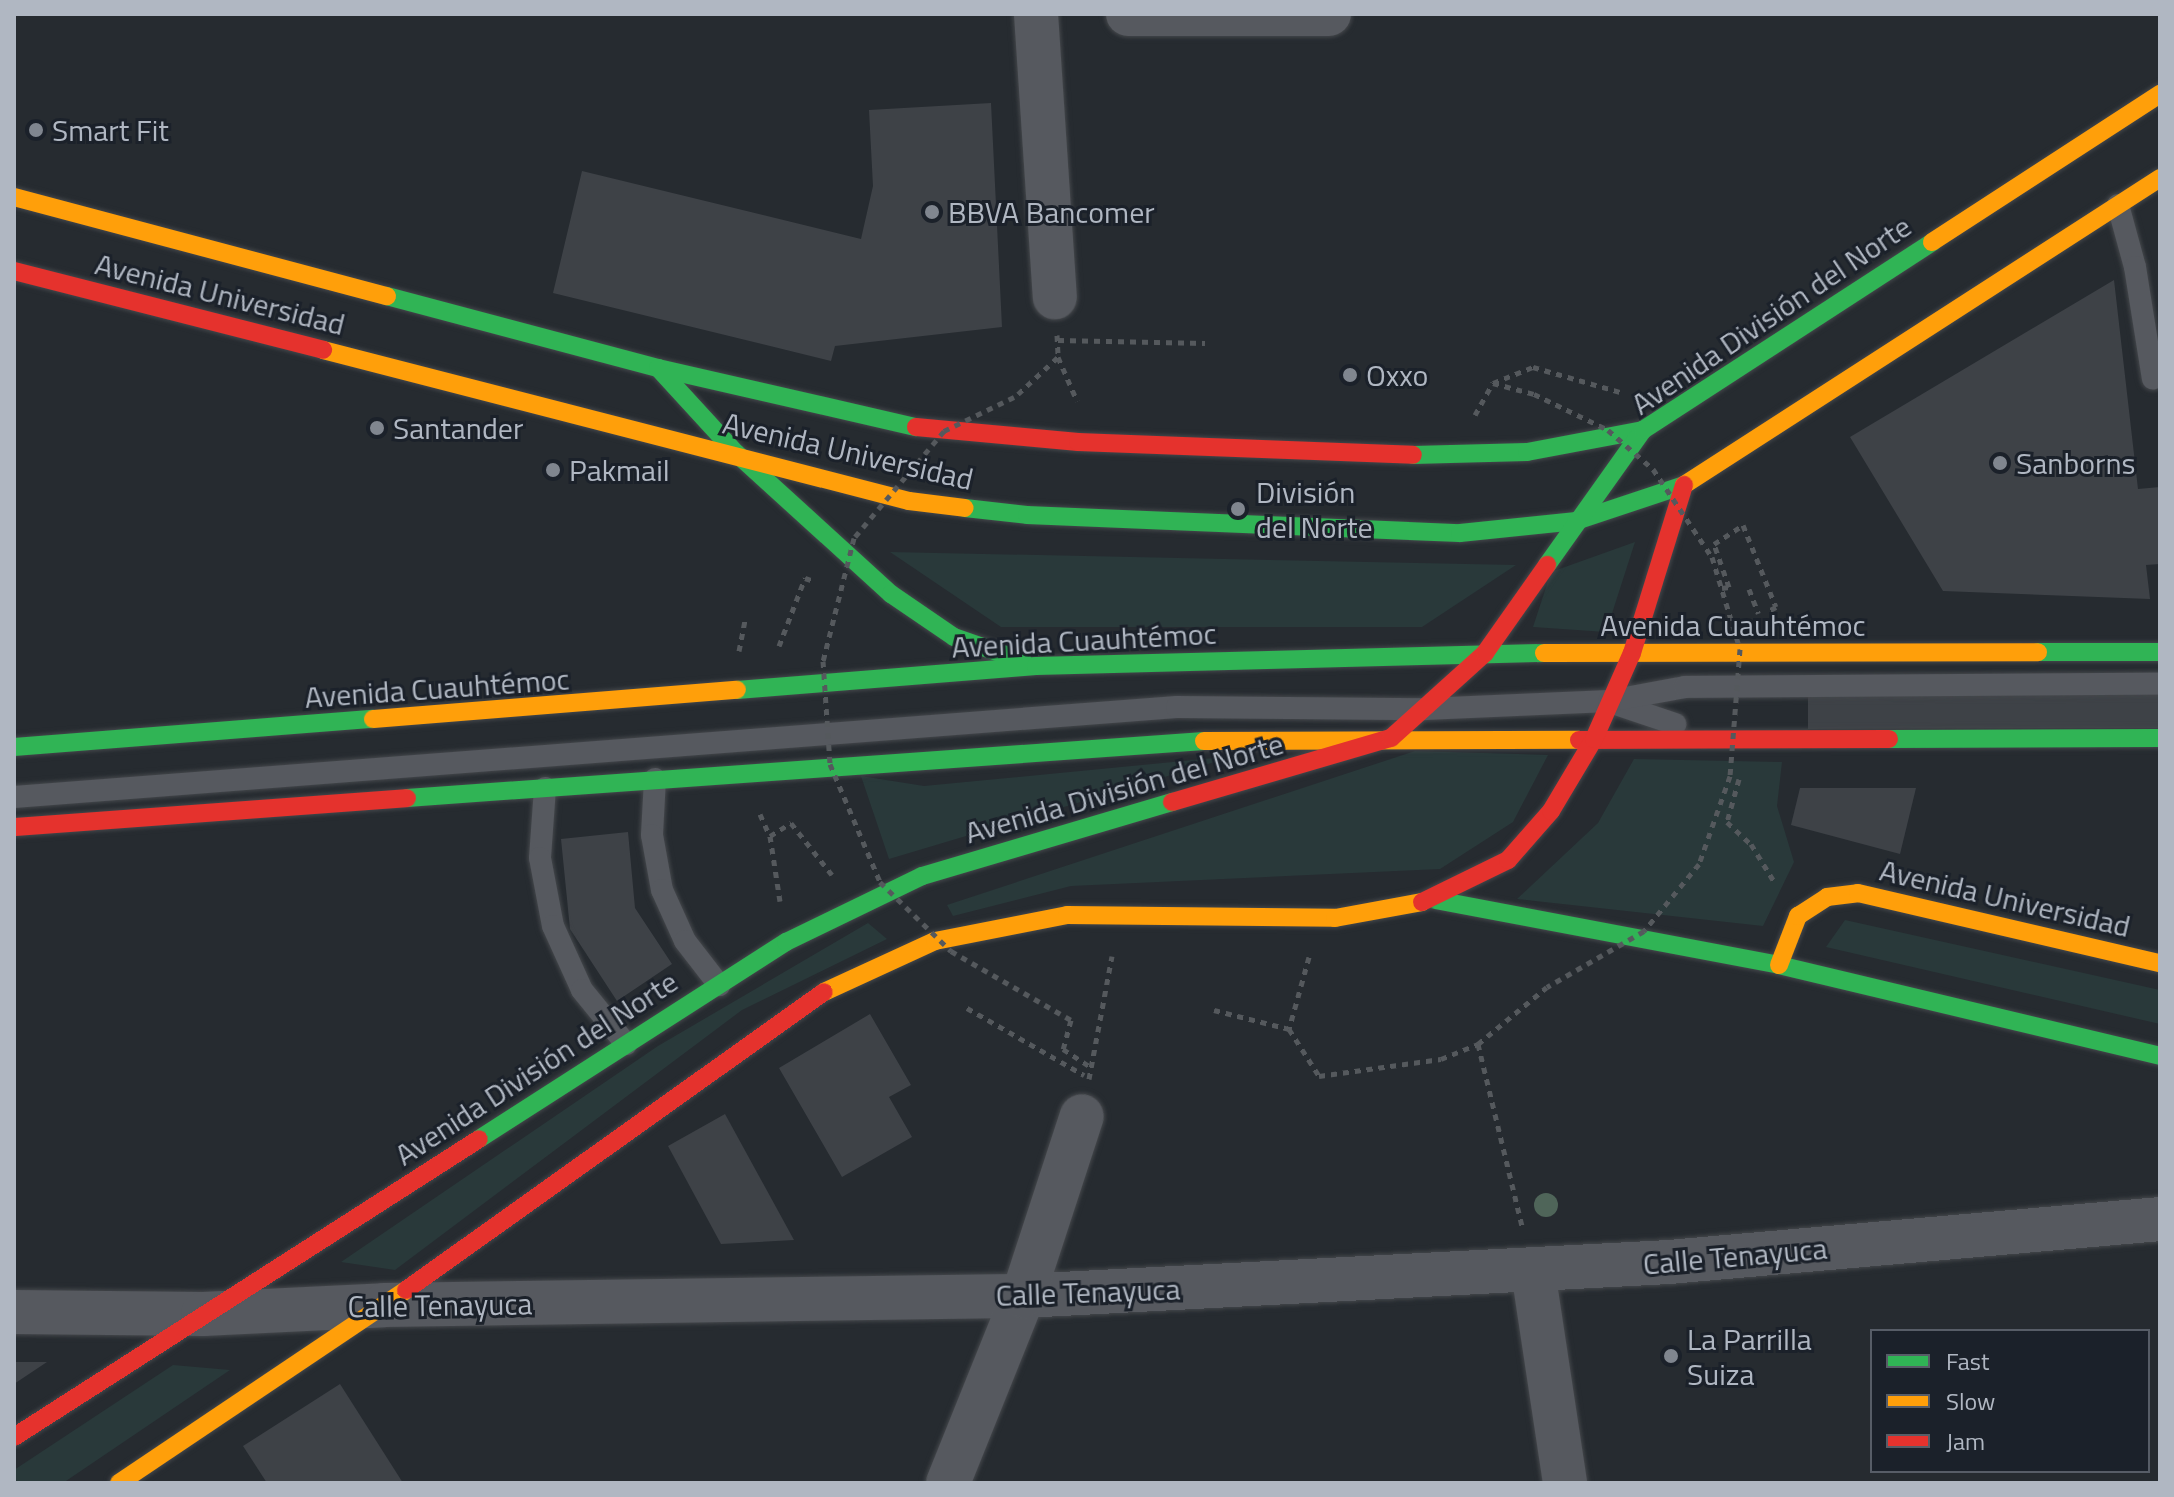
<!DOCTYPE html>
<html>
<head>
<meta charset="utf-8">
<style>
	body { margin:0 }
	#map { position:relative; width:2174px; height:1497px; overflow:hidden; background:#262b30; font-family:"Titillium Web",sans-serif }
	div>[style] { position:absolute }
	.green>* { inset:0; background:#29393a }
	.building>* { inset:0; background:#3e4247 }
	.path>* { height:5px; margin-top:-2.5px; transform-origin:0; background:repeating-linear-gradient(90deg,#55595d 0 6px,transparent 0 12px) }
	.roads { filter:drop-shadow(0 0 2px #44474b) drop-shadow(0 0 2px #44474b) }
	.lane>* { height:22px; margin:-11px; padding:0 11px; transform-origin:11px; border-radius:11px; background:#56595f }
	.street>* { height:44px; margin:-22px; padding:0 22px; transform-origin:22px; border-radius:22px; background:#56595f }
	.fast>* { height:18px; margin:-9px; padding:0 9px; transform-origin:9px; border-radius:9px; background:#30b455 }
	.slow>* { height:18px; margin:-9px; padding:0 9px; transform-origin:9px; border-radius:9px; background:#ff9f0a }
	.jam>* { height:18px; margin:-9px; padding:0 9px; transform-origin:9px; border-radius:9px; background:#e5322d }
	.path-bridge>* { height:5px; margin-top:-2.5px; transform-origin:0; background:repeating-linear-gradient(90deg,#55595d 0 6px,transparent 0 12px) }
	.trees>* { width:24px; height:24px; margin:-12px; border-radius:50%; background:#4f6559 }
	.dots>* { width:22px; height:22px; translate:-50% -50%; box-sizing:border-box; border:4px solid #1b212a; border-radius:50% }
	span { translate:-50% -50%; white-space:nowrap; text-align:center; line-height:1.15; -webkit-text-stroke:6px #1b212a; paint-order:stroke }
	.poi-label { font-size:30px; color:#b0b7c2 }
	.left { translate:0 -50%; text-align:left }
	.street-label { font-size:30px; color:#b0b7c2 }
	.frame { position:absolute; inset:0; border:16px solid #b0b7c2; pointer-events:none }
	.legend { position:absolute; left:1870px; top:1329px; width:280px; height:144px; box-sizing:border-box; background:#1b212a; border:2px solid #575d67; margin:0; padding:10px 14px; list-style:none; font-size:24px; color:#b0b7c2 }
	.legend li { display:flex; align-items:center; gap:16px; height:40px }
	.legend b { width:40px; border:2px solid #575d67 }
</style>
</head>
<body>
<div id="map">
	<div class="green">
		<i style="clip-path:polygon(1635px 542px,1606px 632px,1533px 627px,1551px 572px)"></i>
		<i style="clip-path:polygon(890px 552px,1516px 565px,1422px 627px,1001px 627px)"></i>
		<i style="clip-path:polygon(1415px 751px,1548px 755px,1513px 822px,1440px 869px,1071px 886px,953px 916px,947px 905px)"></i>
		<i style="clip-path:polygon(1235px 756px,889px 859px,861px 776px,924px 786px)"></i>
		<i style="clip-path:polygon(1634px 759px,1782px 762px,1777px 806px,1794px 862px,1763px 926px,1517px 899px,1598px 823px)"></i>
		<i style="clip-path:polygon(1845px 920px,2160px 990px,2160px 1024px,1826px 947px)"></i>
		<i style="clip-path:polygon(868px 923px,887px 939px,742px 1010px,395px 1270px,341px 1262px,658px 1046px)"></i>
		<i style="clip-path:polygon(173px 1365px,230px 1370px,63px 1483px,14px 1483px,14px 1470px)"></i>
	</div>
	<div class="building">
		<i style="clip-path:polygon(991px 103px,1002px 327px,835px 346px,831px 361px,553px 293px,582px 171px,861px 239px,873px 186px,869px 110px)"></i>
		<i style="clip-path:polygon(2114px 280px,2138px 489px,2160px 487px,2160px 564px,2146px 565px,2150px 599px,1943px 591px,1850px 437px)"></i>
		<i style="clip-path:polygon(2160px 685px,2160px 728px,1808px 729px,1808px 686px)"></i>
		<i style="clip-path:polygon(1800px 788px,1916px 788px,1900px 854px,1791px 825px)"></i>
		<i style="clip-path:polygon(628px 832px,635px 908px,672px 964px,617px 1001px,570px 929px,561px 839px)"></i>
		<i style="clip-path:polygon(870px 1014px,911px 1085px,889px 1097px,912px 1137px,842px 1177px,779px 1068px)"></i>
		<i style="clip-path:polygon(725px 1114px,794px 1240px,721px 1244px,668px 1146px)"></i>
		<i style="clip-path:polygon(14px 1362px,47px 1362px,14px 1384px)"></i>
		<i style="clip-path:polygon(340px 1384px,403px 1483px,267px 1483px,243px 1446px)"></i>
	</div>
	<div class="path">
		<i style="left:1057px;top:335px;width:22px;rotate:87deg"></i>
		<i style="left:1058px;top:357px;width:48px;rotate:66.6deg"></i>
		<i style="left:1058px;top:340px;width:147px;rotate:1.2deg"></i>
		<i style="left:1493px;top:383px;width:42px;rotate:15deg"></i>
		<i style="left:1018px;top:394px;width:54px;rotate:-42.8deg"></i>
		<i style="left:1475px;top:415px;width:37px;rotate:-61deg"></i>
		<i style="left:1493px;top:383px;width:43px;rotate:-21.8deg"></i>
		<i style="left:1533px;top:367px;width:91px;rotate:16deg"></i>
		<i style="left:1722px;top:588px;width:7px;rotate:-8deg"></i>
		<i style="left:1729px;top:587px;width:46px;rotate:-109.2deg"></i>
		<i style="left:1714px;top:544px;width:35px;rotate:-33deg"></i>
		<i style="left:1743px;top:525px;width:88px;rotate:68.1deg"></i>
		<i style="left:1776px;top:607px;width:7px;rotate:153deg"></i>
		<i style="left:1749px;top:589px;width:26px;rotate:69deg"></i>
		<i style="left:779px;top:646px;width:73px;rotate:-69.1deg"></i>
		<i style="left:805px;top:578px;width:9px;rotate:18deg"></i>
		<i style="left:739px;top:651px;width:33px;rotate:-79deg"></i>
		<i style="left:1739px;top:779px;width:45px;rotate:105.6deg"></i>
		<i style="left:1727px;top:822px;width:33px;rotate:43deg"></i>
		<i style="left:1751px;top:844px;width:46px;rotate:58.4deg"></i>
		<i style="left:760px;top:814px;width:24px;rotate:66deg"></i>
		<i style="left:770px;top:836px;width:66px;rotate:81.3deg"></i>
		<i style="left:770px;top:836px;width:25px;rotate:-32deg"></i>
		<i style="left:791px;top:823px;width:66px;rotate:51.7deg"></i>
		<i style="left:1309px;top:957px;width:75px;rotate:105.5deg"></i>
		<i style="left:1289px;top:1029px;width:56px;rotate:57.4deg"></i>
		<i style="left:1319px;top:1076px;width:123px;rotate:-7.9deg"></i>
		<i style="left:1441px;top:1059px;width:40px;rotate:-22deg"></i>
		<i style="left:1478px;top:1044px;width:89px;rotate:-39.6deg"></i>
		<i style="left:967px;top:1008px;width:135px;rotate:29.8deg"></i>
		<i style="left:1214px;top:1010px;width:77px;rotate:14.2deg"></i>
		<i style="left:1071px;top:1020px;width:30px;rotate:105deg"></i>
		<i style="left:1063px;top:1049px;width:33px;rotate:33deg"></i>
		<i style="left:1478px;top:1044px;width:191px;rotate:76.4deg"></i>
		<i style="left:1089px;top:1079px;width:125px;rotate:-79.4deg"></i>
	</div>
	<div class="roads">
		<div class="lane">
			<i style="left:2118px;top:205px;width:64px;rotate:74.7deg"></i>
			<i style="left:2135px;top:267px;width:113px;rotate:80.9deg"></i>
			<i style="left:1610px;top:702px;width:69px;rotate:18.7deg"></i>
			<i style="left:655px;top:779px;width:56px;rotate:93.1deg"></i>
			<i style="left:652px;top:835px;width:56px;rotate:79.7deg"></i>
			<i style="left:662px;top:890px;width:56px;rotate:65.7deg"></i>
			<i style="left:685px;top:941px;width:56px;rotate:52.3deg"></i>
			<i style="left:545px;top:788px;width:70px;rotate:94.1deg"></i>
			<i style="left:540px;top:858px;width:69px;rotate:79.2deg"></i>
			<i style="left:553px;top:926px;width:70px;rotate:65.6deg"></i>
			<i style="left:582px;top:990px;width:70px;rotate:50.8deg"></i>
			<i style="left:14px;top:797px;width:1166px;rotate:-4.43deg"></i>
			<i style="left:1177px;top:707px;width:248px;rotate:0.5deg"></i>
			<i style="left:1425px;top:709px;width:184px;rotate:-2.5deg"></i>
			<i style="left:1609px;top:701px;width:77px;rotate:-10.4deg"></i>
			<i style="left:1685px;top:687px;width:475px;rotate:-0.4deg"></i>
		</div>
		<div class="street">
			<i style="left:1036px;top:14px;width:284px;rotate:86.2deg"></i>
			<i style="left:1128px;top:14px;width:201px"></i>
			<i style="left:1533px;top:1271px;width:214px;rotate:81.4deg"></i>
			<i style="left:14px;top:1312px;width:189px;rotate:0.6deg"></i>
			<i style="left:203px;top:1314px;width:181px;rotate:-2.8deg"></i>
			<i style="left:384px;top:1305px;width:639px;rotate:-0.81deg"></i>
			<i style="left:1023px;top:1296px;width:647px;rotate:-3.01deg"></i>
			<i style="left:1669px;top:1262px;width:493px;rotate:-5deg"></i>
			<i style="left:948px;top:1483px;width:201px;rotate:-68.1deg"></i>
			<i style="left:1023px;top:1296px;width:189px;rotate:-71.9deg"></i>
		</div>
		<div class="fast">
			<i style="left:387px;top:296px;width:280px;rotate:14.9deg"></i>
			<i style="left:658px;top:368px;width:265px;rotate:12.9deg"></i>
			<i style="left:658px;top:368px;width:115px;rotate:47.5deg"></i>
			<i style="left:736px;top:453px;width:210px;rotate:42.3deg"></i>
			<i style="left:891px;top:594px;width:76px;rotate:34.3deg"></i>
			<i style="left:954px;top:637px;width:73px;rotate:19.2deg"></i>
			<i style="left:1413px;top:455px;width:114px;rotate:-1.5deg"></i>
			<i style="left:1527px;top:452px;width:118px;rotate:-10.7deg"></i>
			<i style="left:965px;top:508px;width:62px;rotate:6.4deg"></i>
			<i style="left:1027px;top:515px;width:433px;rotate:2.4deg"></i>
			<i style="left:1460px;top:533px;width:117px;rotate:-5.9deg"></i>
			<i style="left:1576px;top:521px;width:114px;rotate:-18.4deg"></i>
			<i style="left:1547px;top:565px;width:166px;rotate:-54.6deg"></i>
			<i style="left:1643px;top:430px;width:345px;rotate:-33deg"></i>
			<i style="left:2038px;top:652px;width:122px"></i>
			<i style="left:737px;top:690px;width:300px;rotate:-4.6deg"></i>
			<i style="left:1036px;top:666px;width:508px;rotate:-1.47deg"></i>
			<i style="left:1889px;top:739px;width:271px;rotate:-0.2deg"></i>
			<i style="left:14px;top:747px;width:360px;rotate:-4.5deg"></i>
			<i style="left:407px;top:798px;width:799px;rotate:-4.09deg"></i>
			<i style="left:1436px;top:900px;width:349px;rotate:10.7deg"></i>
			<i style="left:1779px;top:965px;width:392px;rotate:13.4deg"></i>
			<i style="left:479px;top:1139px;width:365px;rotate:-32.7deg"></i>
			<i style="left:786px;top:942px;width:151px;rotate:-25.9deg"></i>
			<i style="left:922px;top:876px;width:261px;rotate:-16.5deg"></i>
		</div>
		<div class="slow">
			<i style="left:14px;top:197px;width:386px;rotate:14.9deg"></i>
			<i style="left:1932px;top:242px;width:272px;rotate:-33deg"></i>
			<i style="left:323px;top:350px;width:605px;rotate:14.45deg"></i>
			<i style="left:909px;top:501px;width:56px;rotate:7.1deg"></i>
			<i style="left:1684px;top:485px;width:566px;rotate:-32.82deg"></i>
			<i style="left:1544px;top:653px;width:494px;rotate:-0.1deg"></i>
			<i style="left:373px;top:719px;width:365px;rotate:-4.6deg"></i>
			<i style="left:1204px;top:741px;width:375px;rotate:-0.2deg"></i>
			<i style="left:1779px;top:965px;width:53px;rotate:-68.8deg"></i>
			<i style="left:1798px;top:916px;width:35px;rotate:-33deg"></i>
			<i style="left:1827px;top:897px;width:31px;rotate:-7deg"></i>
			<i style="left:1858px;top:893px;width:310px;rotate:13.1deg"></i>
			<i style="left:824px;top:992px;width:122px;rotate:-24.7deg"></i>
			<i style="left:935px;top:941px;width:135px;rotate:-11.1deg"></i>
			<i style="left:1067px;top:915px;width:268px;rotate:0.6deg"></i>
			<i style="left:1335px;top:918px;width:88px;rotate:-10.4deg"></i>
			<i style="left:119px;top:1483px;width:346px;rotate:-33.9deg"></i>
		</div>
		<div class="jam">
			<i style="left:14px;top:271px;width:319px;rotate:14.3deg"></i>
			<i style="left:916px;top:427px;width:163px;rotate:5.3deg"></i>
			<i style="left:1078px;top:442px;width:335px;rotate:2.2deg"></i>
			<i style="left:1579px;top:740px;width:310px;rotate:-0.2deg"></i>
			<i style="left:1172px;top:802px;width:228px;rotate:-16.3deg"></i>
			<i style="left:1391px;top:738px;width:127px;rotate:-42.1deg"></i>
			<i style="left:1485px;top:653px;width:108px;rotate:-54.8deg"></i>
			<i style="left:14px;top:827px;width:394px;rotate:-4.2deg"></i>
			<i style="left:1422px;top:902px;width:96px;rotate:-26deg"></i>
			<i style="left:1508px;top:860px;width:65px;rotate:-48.7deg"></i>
			<i style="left:1551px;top:811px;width:84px;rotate:-59.2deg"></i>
			<i style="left:1594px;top:739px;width:94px;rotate:-66.2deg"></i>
			<i style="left:1632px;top:653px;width:176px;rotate:-72.8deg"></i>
			<i style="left:406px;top:1290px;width:513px;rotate:-35.49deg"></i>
			<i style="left:14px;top:1437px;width:552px;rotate:-32.65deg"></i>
		</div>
	</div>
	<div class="path-bridge">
		<i style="left:1534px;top:394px;width:82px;rotate:25.9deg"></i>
		<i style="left:1608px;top:430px;width:60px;rotate:40.9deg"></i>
		<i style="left:1653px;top:469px;width:106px;rotate:56.2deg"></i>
		<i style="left:1712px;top:557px;width:96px;rotate:73.1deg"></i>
		<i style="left:1740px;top:649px;width:127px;rotate:94.5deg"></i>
		<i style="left:1730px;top:776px;width:93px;rotate:109.4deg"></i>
		<i style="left:1699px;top:864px;width:87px;rotate:129.4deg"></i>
		<i style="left:1644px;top:931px;width:112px;rotate:150deg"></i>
		<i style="left:1014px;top:397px;width:78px;rotate:154.1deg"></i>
		<i style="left:944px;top:431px;width:140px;rotate:130.1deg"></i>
		<i style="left:854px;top:538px;width:127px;rotate:104.1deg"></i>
		<i style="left:823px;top:661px;width:103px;rotate:86.1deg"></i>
		<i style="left:830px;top:764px;width:128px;rotate:67deg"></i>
		<i style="left:880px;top:882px;width:99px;rotate:44.2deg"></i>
		<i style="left:951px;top:951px;width:138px;rotate:29.9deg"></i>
	</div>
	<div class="trees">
		<i style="left:1546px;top:1205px"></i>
	</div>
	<div class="dots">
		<i style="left:36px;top:130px;background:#80868f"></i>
		<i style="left:932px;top:212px;background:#80868f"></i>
		<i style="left:1350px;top:375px;background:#80868f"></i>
		<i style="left:377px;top:428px;background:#80868f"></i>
		<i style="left:2000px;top:463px;background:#80868f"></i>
		<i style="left:553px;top:470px;background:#80868f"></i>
		<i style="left:1238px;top:509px;background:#80868f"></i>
		<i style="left:1671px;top:1356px;background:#80868f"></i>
	</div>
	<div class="poi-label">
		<span class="left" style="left:52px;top:130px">Smart Fit</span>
		<span class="left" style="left:948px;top:212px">BBVA Bancomer</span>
		<span class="left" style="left:1366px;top:375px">Oxxo</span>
		<span class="left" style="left:393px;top:428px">Santander</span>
		<span class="left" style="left:2016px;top:463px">Sanborns</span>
		<span class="left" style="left:569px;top:470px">Pakmail</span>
		<span class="left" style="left:1256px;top:509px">División<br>del Norte</span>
		<span class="left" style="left:1687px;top:1356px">La Parrilla<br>Suiza</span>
	</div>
	<div class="street-label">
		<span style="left:220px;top:294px;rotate:14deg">Avenida Universidad</span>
		<span style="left:1771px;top:315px;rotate:-34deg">Avenida División del Norte</span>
		<span style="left:848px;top:451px;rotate:13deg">Avenida Universidad</span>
		<span style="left:1733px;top:625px">Avenida Cuauhtémoc</span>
		<span style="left:1084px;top:640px;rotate:-3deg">Avenida Cuauhtémoc</span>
		<span style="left:437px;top:688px;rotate:-4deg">Avenida Cuauhtémoc</span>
		<span style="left:1124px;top:788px;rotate:-16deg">Avenida División del Norte</span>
		<span style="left:2005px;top:898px;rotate:13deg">Avenida Universidad</span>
		<span style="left:536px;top:1068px;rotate:-33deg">Avenida División del Norte</span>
		<span style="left:1735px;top:1256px;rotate:-5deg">Calle Tenayuca</span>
		<span style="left:1088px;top:1292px;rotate:-2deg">Calle Tenayuca</span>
		<span style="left:440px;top:1305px;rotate:-1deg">Calle Tenayuca</span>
	</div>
	<div class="frame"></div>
	<ul class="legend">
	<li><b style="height:10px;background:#30b455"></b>Fast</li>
	<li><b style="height:10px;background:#ff9f0a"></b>Slow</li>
	<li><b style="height:10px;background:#e5322d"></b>Jam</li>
	</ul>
</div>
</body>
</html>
